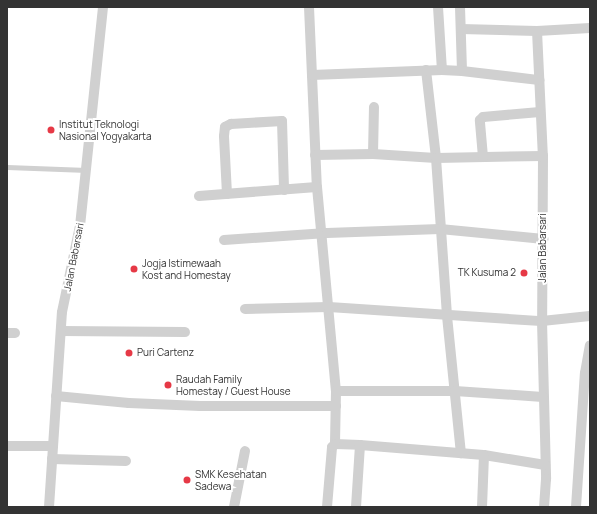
<!DOCTYPE html>
<html>
<head>
<meta charset="utf-8">
<style>
	body { margin:0 }
	#map { position:relative; width:597px; height:514px; overflow:hidden; background:#fff; font-family:Manrope,sans-serif }
	div>[style] { position:absolute }
	.service>* { height:5px; margin:-2.5px; padding:0 2.5px; transform-origin:2.5px; border-radius:2.5px; background:#d0d0d0 }
	.minor>* { height:10px; margin:-5px; padding:0 5px; transform-origin:5px; border-radius:5px; background:#d0d0d0 }
	.dots>* { width:11px; height:11px; translate:-50% -50%; box-sizing:border-box; border:2px solid #fff; border-radius:50% }
	span { translate:-50% -50%; white-space:nowrap; text-align:center; line-height:1.15; -webkit-text-stroke:4px #fff; paint-order:stroke }
	.poi-label { font-size:10px; color:#333 }
	.left { translate:0 -50%; text-align:left }
	.right { translate:-100% -50%; text-align:right }
	.street-label { font-size:10px; color:#333 }
	.frame { position:absolute; inset:0; border:8px solid #333; pointer-events:none }
</style>
</head>
<body>
<div id="map">
	<div class="service">
		<i style="left:7px;top:167px;width:80px;rotate:2.1deg"></i>
	</div>
	<div class="minor">
		<i style="left:309px;top:7px;width:180px;rotate:87.5deg"></i>
		<i style="left:317px;top:187px;width:205px;rotate:84.7deg"></i>
		<i style="left:336px;top:391px;width:53px;rotate:91.1deg"></i>
		<i style="left:335px;top:444px;width:25px;rotate:2deg"></i>
		<i style="left:360px;top:445px;width:62px;rotate:93.7deg"></i>
		<i style="left:438px;top:7px;width:63px;rotate:86.4deg"></i>
		<i style="left:460px;top:7px;width:64px;rotate:88.2deg"></i>
		<i style="left:461px;top:29px;width:76px;rotate:1.5deg"></i>
		<i style="left:537px;top:31px;width:53px;rotate:-3.2deg"></i>
		<i style="left:537px;top:31px;width:125px;rotate:87.3deg"></i>
		<i style="left:543px;top:156px;width:165px;rotate:90.3deg"></i>
		<i style="left:542px;top:321px;width:158px;rotate:88.5deg"></i>
		<i style="left:546px;top:479px;width:28px;rotate:94deg"></i>
		<i style="left:426px;top:70px;width:89px;rotate:83.5deg"></i>
		<i style="left:436px;top:158px;width:158px;rotate:86deg"></i>
		<i style="left:447px;top:316px;width:138px;rotate:84.2deg"></i>
		<i style="left:312px;top:75px;width:130px;rotate:-2.2deg"></i>
		<i style="left:442px;top:70px;width:20px;rotate:3deg"></i>
		<i style="left:462px;top:71px;width:78px;rotate:6.7deg"></i>
		<i style="left:373px;top:154px;width:47px;rotate:-88.8deg"></i>
		<i style="left:315px;top:155px;width:58px;rotate:-1deg"></i>
		<i style="left:373px;top:154px;width:63px;rotate:3.6deg"></i>
		<i style="left:436px;top:158px;width:107px;rotate:-1.1deg"></i>
		<i style="left:483px;top:157px;width:37px;rotate:-95deg"></i>
		<i style="left:480px;top:120px;width:4px;rotate:-45deg"></i>
		<i style="left:483px;top:117px;width:57px;rotate:-5deg"></i>
		<i style="left:227px;top:194px;width:58px;rotate:-93deg"></i>
		<i style="left:224px;top:136px;width:9px;rotate:-84deg"></i>
		<i style="left:225px;top:127px;width:7px;rotate:-27deg"></i>
		<i style="left:231px;top:124px;width:51px;rotate:-3.4deg"></i>
		<i style="left:282px;top:121px;width:69px;rotate:88.3deg"></i>
		<i style="left:199px;top:196px;width:118px;rotate:-4.4deg"></i>
		<i style="left:224px;top:240px;width:103px;rotate:-3.9deg"></i>
		<i style="left:327px;top:233px;width:113px;rotate:-2deg"></i>
		<i style="left:440px;top:229px;width:104px;rotate:5.5deg"></i>
		<i style="left:245px;top:309px;width:84px;rotate:-1.4deg"></i>
		<i style="left:329px;top:307px;width:213px;rotate:3.8deg"></i>
		<i style="left:542px;top:321px;width:48px;rotate:-5.9deg"></i>
		<i style="left:61px;top:331px;width:124px;rotate:0.5deg"></i>
		<i style="left:7px;top:333px;width:8px"></i>
		<i style="left:336px;top:391px;width:119px"></i>
		<i style="left:455px;top:391px;width:88px;rotate:3.9deg"></i>
		<i style="left:56px;top:396px;width:73px;rotate:5.5deg"></i>
		<i style="left:129px;top:403px;width:71px;rotate:2.4deg"></i>
		<i style="left:200px;top:406px;width:136px"></i>
		<i style="left:360px;top:445px;width:124px;rotate:4.6deg"></i>
		<i style="left:484px;top:455px;width:62px;rotate:9.3deg"></i>
		<i style="left:7px;top:446px;width:46px"></i>
		<i style="left:52px;top:459px;width:74px;rotate:1.5deg"></i>
		<i style="left:49px;top:507px;width:195px;rotate:-86.2deg"></i>
		<i style="left:62px;top:312px;width:88px;rotate:-78.2deg"></i>
		<i style="left:80px;top:226px;width:220px;rotate:-84deg"></i>
		<i style="left:234px;top:507px;width:57px;rotate:-78.9deg"></i>
		<i style="left:327px;top:507px;width:60px;rotate:-85.2deg"></i>
		<i style="left:332px;top:447px;width:4px;rotate:-45deg"></i>
		<i style="left:482px;top:507px;width:52px;rotate:-87.8deg"></i>
		<i style="left:576px;top:507px;width:134px;rotate:-86.2deg"></i>
		<i style="left:585px;top:373px;width:28px;rotate:-80deg"></i>
	</div>
	<div class="dots">
		<i style="left:51px;top:130px;background:#e63946"></i>
		<i style="left:134px;top:269px;background:#e63946"></i>
		<i style="left:524px;top:273px;background:#e63946"></i>
		<i style="left:129px;top:353px;background:#e63946"></i>
		<i style="left:168px;top:385px;background:#e63946"></i>
		<i style="left:187px;top:480px;background:#e63946"></i>
	</div>
	<div class="poi-label">
		<span class="left" style="left:59px;top:130px">Institut Teknologi<br>Nasional Yogyakarta</span>
		<span class="left" style="left:142px;top:269px">Jogja Istimewaah<br>Kost and Homestay</span>
		<span class="right" style="left:516px;top:273px">TK Kusuma 2</span>
		<span class="left" style="left:137px;top:353px">Puri Cartenz</span>
		<span class="left" style="left:176px;top:385px">Raudah Family<br>Homestay / Guest House</span>
		<span class="left" style="left:195px;top:480px">SMK Kesehatan<br>Sadewa</span>
	</div>
	<div class="street-label">
		<span style="left:543px;top:248px;rotate:-90deg">Jalan Babarsari</span>
		<span style="left:74px;top:257px;rotate:-79deg">Jalan Babarsari</span>
	</div>
	<div class="frame"></div>
</div>
</body>
</html>
